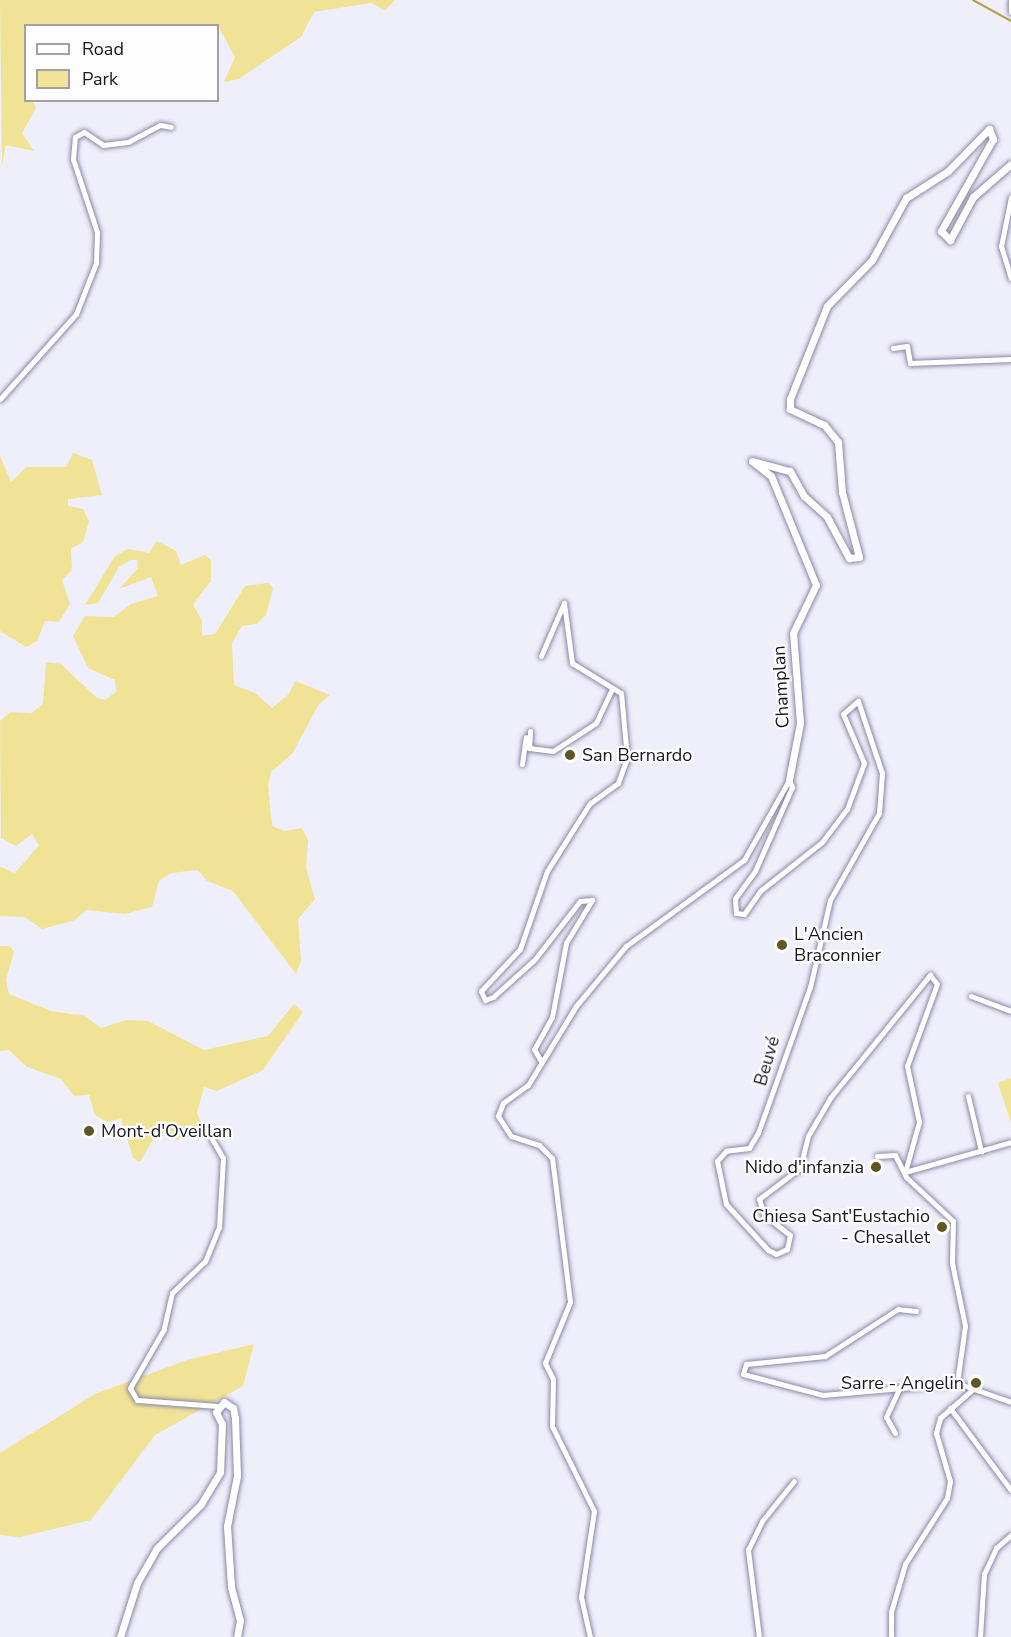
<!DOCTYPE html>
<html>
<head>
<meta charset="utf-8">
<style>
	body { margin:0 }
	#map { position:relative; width:1011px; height:1637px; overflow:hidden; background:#efeefb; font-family:"Nunito Sans",sans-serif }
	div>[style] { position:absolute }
	.green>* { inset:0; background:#f1e396 }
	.stream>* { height:2px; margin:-1px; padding:0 1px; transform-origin:1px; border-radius:1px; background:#b1a147 }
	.roads { filter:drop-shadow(0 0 2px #8c88a6) drop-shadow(0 0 2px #8c88a6) }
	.minor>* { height:5px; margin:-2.5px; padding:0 2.5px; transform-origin:2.5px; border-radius:2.5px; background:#fff }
	.tertiary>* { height:7px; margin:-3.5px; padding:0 3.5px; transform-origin:3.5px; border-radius:3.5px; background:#fff }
	.dots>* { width:16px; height:16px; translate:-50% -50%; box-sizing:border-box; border:3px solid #fdfdfd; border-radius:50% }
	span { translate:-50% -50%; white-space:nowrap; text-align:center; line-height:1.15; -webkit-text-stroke:4.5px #fdfdfd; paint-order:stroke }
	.street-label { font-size:18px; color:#181622 }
	.poi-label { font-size:18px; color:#181622 }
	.left { translate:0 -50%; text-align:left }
	.right { translate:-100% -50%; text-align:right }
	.legend { position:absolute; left:24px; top:24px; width:195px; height:78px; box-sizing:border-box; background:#fdfdfd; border:2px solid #a1a1a5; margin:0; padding:8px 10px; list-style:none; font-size:18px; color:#181622 }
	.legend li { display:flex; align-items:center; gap:12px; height:30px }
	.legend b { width:30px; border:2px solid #a1a1a5 }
</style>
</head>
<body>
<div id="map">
	<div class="green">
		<i style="clip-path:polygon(0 0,395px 0,385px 10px,371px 3px,314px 12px,301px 37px,239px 79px,224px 82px,235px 57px,218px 26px,26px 26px,26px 100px,33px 101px,36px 108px,22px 133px,34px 151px,6px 145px,2px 166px)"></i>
		<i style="clip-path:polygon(73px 453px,92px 460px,102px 495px,68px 499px,68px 506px,83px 509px,89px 521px,83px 542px,71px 549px,72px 570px,62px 580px,70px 604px,59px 622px,45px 621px,37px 641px,26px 647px,0 631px,0 456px,11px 482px,26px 467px,66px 467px)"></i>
		<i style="clip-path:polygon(157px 541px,176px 551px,181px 565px,205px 555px,211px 560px,211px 581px,193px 604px,202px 621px,202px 636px,215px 634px,245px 586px,268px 583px,273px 588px,266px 615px,256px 624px,242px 626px,232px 643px,234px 685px,255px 693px,272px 708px,289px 694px,295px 681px,330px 695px,319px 704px,292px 754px,271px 772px,268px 785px,272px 826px,285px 831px,302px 828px,308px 840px,306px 868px,315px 899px,298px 919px,301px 961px,296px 974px,233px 891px,207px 881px,198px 870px,171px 873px,159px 881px,152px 907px,125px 914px,86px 910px,75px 920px,42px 929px,25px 917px,0 916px,0 867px,15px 873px,39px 845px,32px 834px,16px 846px,1px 838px,0 721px,10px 712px,32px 713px,43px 704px,46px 662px,61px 664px,97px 698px,105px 700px,116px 692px,115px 680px,88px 668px,73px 636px,85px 616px,114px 617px,131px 604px,158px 596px,151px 577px,119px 589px,138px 568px,137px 560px,130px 560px,119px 567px,98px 603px,85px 605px,115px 556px,128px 549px,149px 553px)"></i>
		<i style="clip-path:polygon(0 946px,10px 946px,14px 952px,6px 980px,9px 994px,51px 1011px,85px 1016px,101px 1028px,126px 1020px,148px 1021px,204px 1050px,268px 1036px,294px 1004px,303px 1012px,263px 1070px,217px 1091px,204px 1087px,197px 1113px,202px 1125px,177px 1140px,158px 1131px,140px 1162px,133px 1158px,121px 1119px,107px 1122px,95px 1115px,89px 1095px,74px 1096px,61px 1079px,27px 1067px,9px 1050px,0 1051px)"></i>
		<i style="clip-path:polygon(1011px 1078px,1011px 1123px,998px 1083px)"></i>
		<i style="clip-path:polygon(254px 1344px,243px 1386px,155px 1435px,91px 1520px,20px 1537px,0 1535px,0 1453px,95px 1394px,187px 1360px)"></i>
	</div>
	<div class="stream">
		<i style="left:973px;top:0;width:43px;rotate:28.9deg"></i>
	</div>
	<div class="roads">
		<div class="minor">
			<i style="left:1011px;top:0;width:12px;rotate:90deg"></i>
			<i style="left:1011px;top:197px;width:50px;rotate:101.5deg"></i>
			<i style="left:1001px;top:246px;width:34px;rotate:73deg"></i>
			<i style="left:893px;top:348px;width:14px;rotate:-8deg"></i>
			<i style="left:907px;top:346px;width:17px;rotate:80deg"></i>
			<i style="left:910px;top:363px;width:101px;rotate:-2.3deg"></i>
			<i style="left:0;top:399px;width:114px;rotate:-48.2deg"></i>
			<i style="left:76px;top:314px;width:55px;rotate:-68.6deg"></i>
			<i style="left:96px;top:263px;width:31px;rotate:-88deg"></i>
			<i style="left:97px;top:232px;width:77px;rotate:-108.2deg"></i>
			<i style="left:73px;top:159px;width:22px;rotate:-85deg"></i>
			<i style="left:75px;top:137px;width:10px;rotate:-29deg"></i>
			<i style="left:84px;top:132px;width:23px;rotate:34deg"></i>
			<i style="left:103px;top:145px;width:25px;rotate:-7deg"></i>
			<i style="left:128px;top:142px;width:36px;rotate:-28deg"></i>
			<i style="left:160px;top:125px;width:11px;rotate:10deg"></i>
			<i style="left:541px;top:656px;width:58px;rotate:-66.5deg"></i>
			<i style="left:564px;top:603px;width:61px;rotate:82.4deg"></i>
			<i style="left:572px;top:663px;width:57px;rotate:31.5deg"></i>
			<i style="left:621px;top:693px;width:65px;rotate:84.7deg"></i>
			<i style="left:627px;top:758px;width:27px;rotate:110deg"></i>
			<i style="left:618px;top:783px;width:34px;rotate:144deg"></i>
			<i style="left:590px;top:803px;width:80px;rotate:122.3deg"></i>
			<i style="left:547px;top:871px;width:83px;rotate:109.1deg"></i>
			<i style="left:520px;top:949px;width:57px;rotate:132.9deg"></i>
			<i style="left:481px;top:991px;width:10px;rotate:66deg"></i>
			<i style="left:485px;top:1000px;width:9px;rotate:-21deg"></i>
			<i style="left:493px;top:997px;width:57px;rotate:-42.1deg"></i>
			<i style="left:535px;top:959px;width:73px;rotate:-52.2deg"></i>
			<i style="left:580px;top:901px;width:12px;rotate:-5deg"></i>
			<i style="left:592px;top:900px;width:50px;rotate:121.2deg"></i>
			<i style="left:566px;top:943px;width:75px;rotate:100.7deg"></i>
			<i style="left:552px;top:1017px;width:37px;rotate:119deg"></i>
			<i style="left:534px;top:1049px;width:14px;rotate:60deg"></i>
			<i style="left:530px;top:731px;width:17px;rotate:93deg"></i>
			<i style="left:529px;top:748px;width:24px;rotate:7deg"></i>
			<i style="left:553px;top:751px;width:51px;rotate:-33.1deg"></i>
			<i style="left:596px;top:723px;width:35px;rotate:-65deg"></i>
			<i style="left:522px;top:764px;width:27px;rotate:-82deg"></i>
			<i style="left:789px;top:780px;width:8px;rotate:67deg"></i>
			<i style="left:792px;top:787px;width:92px;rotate:113.8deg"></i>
			<i style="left:755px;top:871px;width:34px;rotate:126deg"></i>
			<i style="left:735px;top:899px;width:14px;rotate:86deg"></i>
			<i style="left:736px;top:913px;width:8px;rotate:7deg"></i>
			<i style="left:744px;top:914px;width:28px;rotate:-55deg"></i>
			<i style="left:760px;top:891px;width:79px;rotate:-38.3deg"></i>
			<i style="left:822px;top:842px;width:41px;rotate:-52.9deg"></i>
			<i style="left:847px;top:809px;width:49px;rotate:-69.7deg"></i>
			<i style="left:864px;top:763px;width:53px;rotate:-113.2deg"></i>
			<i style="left:843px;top:714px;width:20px;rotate:-41deg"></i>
			<i style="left:858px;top:701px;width:76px;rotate:71.6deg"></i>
			<i style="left:882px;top:773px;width:40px;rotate:94.3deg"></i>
			<i style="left:879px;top:813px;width:100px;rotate:119.4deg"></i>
			<i style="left:830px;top:900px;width:89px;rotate:102.9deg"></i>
			<i style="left:810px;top:987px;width:155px;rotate:109.6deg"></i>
			<i style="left:758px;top:1133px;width:17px;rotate:121deg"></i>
			<i style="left:749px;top:1148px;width:23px;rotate:173deg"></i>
			<i style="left:726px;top:1151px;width:13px;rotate:132deg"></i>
			<i style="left:717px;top:1161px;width:44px;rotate:78.2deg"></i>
			<i style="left:726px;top:1204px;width:62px;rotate:47.6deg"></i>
			<i style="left:768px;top:1250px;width:9px;rotate:27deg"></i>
			<i style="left:776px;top:1254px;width:12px;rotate:-24deg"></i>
			<i style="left:787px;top:1249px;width:14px;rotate:-78deg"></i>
			<i style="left:790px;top:1235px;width:33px;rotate:-142deg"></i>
			<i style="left:764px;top:1215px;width:17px;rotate:-107deg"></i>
			<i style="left:759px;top:1199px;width:51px;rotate:-37.1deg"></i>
			<i style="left:800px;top:1168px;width:33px;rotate:-76deg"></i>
			<i style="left:808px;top:1136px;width:44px;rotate:-59.9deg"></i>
			<i style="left:830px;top:1098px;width:159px;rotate:-50.9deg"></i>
			<i style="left:930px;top:975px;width:11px;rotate:52deg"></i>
			<i style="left:937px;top:984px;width:87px;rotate:110.1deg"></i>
			<i style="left:907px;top:1066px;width:57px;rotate:77.9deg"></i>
			<i style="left:919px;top:1122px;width:52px;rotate:105.6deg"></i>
			<i style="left:905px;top:1172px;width:110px;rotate:-15.8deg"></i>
			<i style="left:971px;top:996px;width:43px;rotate:20.6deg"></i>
			<i style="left:968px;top:1096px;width:57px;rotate:76.7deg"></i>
			<i style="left:212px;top:1139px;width:22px;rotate:60deg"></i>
			<i style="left:223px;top:1158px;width:69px;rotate:93.3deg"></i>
			<i style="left:219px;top:1227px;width:37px;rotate:112deg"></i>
			<i style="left:205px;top:1261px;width:46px;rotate:135.9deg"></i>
			<i style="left:172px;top:1293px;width:37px;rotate:103deg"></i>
			<i style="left:164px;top:1329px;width:68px;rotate:120deg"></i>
			<i style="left:130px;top:1388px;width:14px;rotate:60deg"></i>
			<i style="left:137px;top:1400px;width:81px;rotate:4.2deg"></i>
			<i style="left:877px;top:1156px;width:18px;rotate:-3deg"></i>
			<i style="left:895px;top:1155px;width:25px;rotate:63deg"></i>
			<i style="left:906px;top:1177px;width:64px;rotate:43.1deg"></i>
			<i style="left:953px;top:1221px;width:42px;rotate:91.4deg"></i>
			<i style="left:952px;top:1263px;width:64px;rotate:78.3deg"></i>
			<i style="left:965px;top:1326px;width:58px;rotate:98deg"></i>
			<i style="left:916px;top:1311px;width:18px;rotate:-174deg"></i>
			<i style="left:898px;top:1309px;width:87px;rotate:147.2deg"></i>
			<i style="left:825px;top:1356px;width:79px;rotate:174.2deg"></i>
			<i style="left:746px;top:1364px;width:10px;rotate:107deg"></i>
			<i style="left:743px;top:1374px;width:83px;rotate:14.7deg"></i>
			<i style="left:823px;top:1395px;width:135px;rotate:-5.1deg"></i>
			<i style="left:957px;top:1383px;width:57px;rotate:19.4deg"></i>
			<i style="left:950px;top:1408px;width:102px;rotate:53.4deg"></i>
			<i style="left:895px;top:1433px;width:18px;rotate:-119deg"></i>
			<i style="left:886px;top:1417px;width:35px;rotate:-65deg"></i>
			<i style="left:590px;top:1637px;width:41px;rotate:-102.7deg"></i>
			<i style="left:581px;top:1597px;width:87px;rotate:-81.4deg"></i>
			<i style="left:594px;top:1511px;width:95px;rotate:-116.3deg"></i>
			<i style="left:552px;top:1426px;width:47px;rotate:-88.8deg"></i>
			<i style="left:553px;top:1379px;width:18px;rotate:-117deg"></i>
			<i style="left:545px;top:1363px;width:66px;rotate:-67.7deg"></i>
			<i style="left:570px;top:1302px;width:145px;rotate:-97.1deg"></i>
			<i style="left:552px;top:1158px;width:18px;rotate:-135deg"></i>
			<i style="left:539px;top:1145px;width:29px;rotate:-162deg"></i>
			<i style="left:511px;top:1136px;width:24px;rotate:-123deg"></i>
			<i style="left:498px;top:1116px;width:14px;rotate:-69deg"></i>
			<i style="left:503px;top:1103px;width:31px;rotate:-36deg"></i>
			<i style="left:528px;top:1085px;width:92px;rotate:-58.7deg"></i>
			<i style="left:576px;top:1006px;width:78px;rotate:-50.2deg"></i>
			<i style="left:626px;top:946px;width:146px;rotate:-36.1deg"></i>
			<i style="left:744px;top:860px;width:92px;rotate:-60.6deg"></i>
			<i style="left:759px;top:1637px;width:88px;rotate:-97.2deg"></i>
			<i style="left:748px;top:1550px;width:32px;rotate:-64deg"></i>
			<i style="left:762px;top:1521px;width:51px;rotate:-51.3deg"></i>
			<i style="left:891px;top:1637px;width:25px;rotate:-90deg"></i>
			<i style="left:891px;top:1612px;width:50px;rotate:-73.7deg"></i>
			<i style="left:905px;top:1564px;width:78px;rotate:-57.5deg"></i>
			<i style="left:947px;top:1498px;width:17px;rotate:-80deg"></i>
			<i style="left:950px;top:1481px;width:50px;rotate:-106.3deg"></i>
			<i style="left:936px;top:1433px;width:16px;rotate:-75deg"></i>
			<i style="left:940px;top:1418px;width:44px;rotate:-41.3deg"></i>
			<i style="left:980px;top:1637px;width:63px;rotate:-86.4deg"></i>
			<i style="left:984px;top:1574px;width:29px;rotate:-65deg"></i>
			<i style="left:996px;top:1548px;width:20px;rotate:-41deg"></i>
		</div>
		<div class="tertiary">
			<i style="left:789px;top:780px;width:58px;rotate:-79.1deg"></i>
			<i style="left:800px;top:723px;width:90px;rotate:-94.4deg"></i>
			<i style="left:793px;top:633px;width:53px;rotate:-64.4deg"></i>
			<i style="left:816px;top:585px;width:118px;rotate:-112.4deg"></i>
			<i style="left:771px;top:476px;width:24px;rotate:-142deg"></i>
			<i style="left:752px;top:461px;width:39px;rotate:15deg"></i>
			<i style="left:790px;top:471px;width:29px;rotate:61deg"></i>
			<i style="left:804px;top:496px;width:31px;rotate:42deg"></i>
			<i style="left:827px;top:517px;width:47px;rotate:61.8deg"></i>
			<i style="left:849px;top:558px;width:10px;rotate:-6deg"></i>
			<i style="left:859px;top:557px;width:67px;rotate:-104.7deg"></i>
			<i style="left:842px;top:492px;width:50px;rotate:-94.6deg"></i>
			<i style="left:838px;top:442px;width:22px;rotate:-129deg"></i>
			<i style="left:824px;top:425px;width:38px;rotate:-155deg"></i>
			<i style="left:790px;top:409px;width:10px;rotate:-90deg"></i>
			<i style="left:790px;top:399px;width:100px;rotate:-68.3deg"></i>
			<i style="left:827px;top:306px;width:64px;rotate:-45.6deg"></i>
			<i style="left:872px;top:260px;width:71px;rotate:-61.3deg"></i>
			<i style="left:906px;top:198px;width:50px;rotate:-32.7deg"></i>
			<i style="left:948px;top:171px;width:59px;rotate:-45.7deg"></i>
			<i style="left:989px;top:129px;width:11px;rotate:68deg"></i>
			<i style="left:993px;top:139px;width:106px;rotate:119.5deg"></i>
			<i style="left:941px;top:231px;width:13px;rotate:45deg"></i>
			<i style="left:950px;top:240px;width:49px;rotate:-61.9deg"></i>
			<i style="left:973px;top:197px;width:50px;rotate:-41deg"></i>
			<i style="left:120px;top:1637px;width:57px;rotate:-72.5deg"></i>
			<i style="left:137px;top:1583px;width:40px;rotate:-60.3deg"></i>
			<i style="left:157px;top:1548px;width:62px;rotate:-45deg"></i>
			<i style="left:201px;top:1504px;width:37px;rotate:-59deg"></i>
			<i style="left:220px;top:1472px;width:48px;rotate:-87.6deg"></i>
			<i style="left:222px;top:1424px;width:13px;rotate:-117deg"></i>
			<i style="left:216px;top:1412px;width:13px;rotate:-51deg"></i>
			<i style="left:224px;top:1402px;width:11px;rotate:34deg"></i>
			<i style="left:233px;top:1408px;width:10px;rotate:79deg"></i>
			<i style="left:235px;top:1418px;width:58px;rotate:88deg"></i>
			<i style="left:237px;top:1476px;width:51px;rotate:101.3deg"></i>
			<i style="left:227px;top:1526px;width:61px;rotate:86.2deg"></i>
			<i style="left:231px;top:1587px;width:34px;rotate:75deg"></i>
			<i style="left:240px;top:1620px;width:17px;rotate:100deg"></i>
		</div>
	</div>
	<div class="dots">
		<i style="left:570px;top:755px;background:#5f5622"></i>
		<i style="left:782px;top:945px;background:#5f5622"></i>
		<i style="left:89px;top:1131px;background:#5f5622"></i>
		<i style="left:876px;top:1167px;background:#5f5622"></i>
		<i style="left:942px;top:1227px;background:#5f5622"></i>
		<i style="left:976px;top:1383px;background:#5f5622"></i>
	</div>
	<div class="street-label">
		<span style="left:781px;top:687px;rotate:-93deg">Champlan</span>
		<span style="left:767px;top:1061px;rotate:-74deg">Beuvé</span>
	</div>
	<div class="poi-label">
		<span class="left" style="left:582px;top:755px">San Bernardo</span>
		<span class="left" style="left:794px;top:945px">L'Ancien<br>Braconnier</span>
		<span class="left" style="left:101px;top:1131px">Mont-d'Oveillan</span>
		<span class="right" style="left:864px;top:1167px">Nido d'infanzia</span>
		<span class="right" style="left:930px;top:1227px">Chiesa Sant'Eustachio<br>- Chesallet</span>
		<span class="right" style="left:964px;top:1383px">Sarre - Angelin</span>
	</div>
	<ul class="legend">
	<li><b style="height:8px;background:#fff"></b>Road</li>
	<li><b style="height:16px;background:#f1e396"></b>Park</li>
	</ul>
</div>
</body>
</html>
